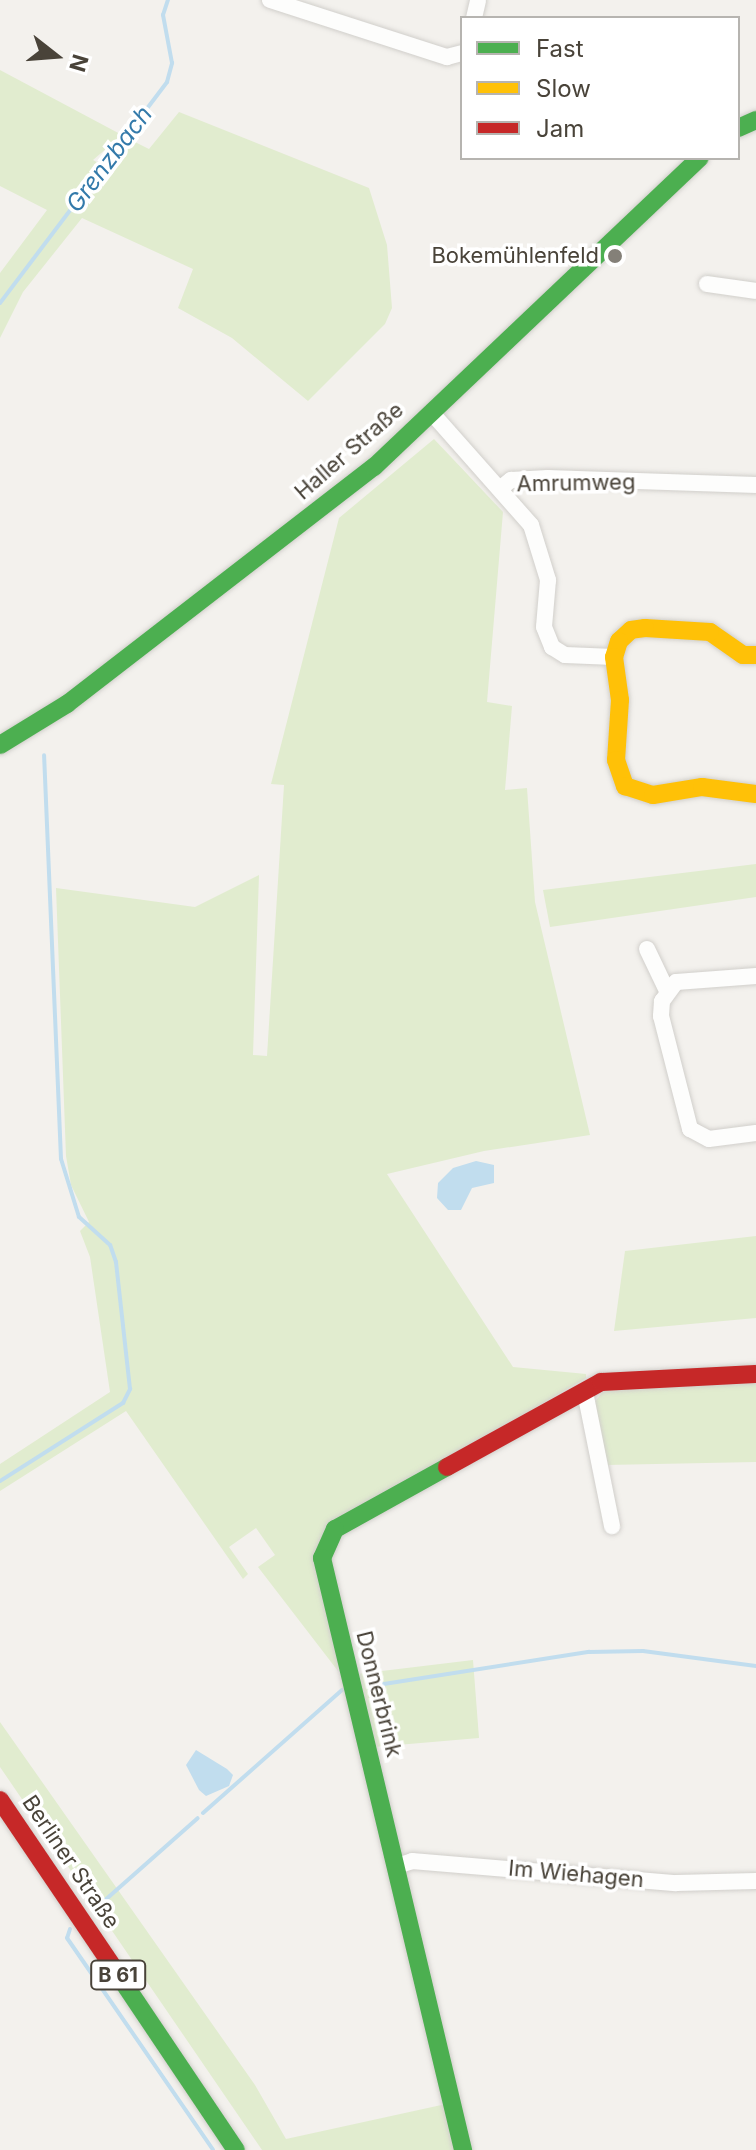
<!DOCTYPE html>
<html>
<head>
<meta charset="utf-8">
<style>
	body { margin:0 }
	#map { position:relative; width:756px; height:2150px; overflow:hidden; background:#f3f1ed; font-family:Inter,sans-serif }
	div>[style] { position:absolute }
	.green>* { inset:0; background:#e1eccf }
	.water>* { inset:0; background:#c1ddee }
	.stream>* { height:4px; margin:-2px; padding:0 2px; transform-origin:2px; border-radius:2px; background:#c1ddee }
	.roads { filter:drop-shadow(0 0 2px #d1cfcb) drop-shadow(0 0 2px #d1cfcb) }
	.street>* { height:16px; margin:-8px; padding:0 8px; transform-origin:8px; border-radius:8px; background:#fdfdfc }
	.fast>* { height:18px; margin:-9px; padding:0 9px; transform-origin:9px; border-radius:9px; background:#4caf50 }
	.slow>* { height:18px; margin:-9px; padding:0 9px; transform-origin:9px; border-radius:9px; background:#ffc107 }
	.jam>* { height:18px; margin:-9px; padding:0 9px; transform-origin:9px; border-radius:9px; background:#c62828 }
	.dots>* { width:22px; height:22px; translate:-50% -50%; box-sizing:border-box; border:4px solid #fff; border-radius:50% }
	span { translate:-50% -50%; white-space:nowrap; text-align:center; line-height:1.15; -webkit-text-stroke:7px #fff; paint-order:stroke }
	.shield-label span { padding:2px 6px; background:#fff; border:2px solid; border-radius:6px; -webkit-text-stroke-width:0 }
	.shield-label { font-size:20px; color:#494339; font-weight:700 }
	.poi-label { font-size:22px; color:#494339 }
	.right { translate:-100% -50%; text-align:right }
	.street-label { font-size:22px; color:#494339 }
	.water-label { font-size:24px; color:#337aaa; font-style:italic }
	.legend { position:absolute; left:460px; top:16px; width:280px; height:144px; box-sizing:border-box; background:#fff; border:2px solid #b6b4b0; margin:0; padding:10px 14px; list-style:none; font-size:24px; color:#494339 }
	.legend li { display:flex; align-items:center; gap:16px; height:40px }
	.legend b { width:40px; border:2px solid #b6b4b0 }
	.north { position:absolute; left:16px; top:16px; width:80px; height:80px; -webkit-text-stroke:6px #fff; paint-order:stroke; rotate:107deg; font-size:22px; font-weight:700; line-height:32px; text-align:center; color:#494339 }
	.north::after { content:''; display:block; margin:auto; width:28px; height:36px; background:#494339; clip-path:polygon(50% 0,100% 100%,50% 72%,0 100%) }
</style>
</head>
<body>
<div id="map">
	<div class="green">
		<i style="clip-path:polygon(0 70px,122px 135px,93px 160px,107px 168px,131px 140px,149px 149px,179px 112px,369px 188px,387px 245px,392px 308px,385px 324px,308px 401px,232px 338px,178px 308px,193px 269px,82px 218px,23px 292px,0 338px,0 273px,47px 210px,0 186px)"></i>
		<i style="clip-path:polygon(434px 439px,503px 512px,487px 702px,512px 706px,505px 790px,527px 788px,535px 902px,590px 1135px,484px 1151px,387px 1174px,513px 1367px,586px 1374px,586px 1378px,331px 1526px,338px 1671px,258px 1567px,275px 1555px,256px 1528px,229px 1547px,248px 1574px,243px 1579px,126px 1411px,0 1491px,0 1464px,110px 1392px,90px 1257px,80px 1231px,89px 1222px,71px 1185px,66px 1156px,56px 888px,195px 907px,259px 875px,253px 1055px,267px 1056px,284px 785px,271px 784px,339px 518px)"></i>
		<i style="clip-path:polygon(756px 864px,756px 897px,550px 927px,543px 890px)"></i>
		<i style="clip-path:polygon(756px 1236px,756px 1318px,614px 1331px,625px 1251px)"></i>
		<i style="clip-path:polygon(756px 1381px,756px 1462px,606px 1465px,594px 1403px,604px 1390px)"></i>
		<i style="clip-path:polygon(473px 1660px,479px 1738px,374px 1747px,357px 1674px)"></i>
		<i style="clip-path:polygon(0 1722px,255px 2085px,286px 2139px,446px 2104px,457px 2150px,262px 2150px,0 1767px)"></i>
	</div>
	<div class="water">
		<i style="clip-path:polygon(476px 1161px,494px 1165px,494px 1183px,472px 1188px,461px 1210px,448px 1210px,437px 1198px,438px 1183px,453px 1168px)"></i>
		<i style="clip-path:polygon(196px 1750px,227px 1769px,233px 1775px,229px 1786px,206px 1796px,199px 1790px,186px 1765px)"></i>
	</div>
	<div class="stream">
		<i style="left:0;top:303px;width:277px;rotate:-52.9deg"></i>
		<i style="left:167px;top:82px;width:20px;rotate:-75deg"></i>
		<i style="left:172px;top:63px;width:49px;rotate:-100.6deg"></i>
		<i style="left:163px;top:15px;width:16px;rotate:-72deg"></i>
		<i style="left:0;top:1481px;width:146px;rotate:-32.4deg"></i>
		<i style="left:123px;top:1403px;width:16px;rotate:-63deg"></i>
		<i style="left:130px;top:1389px;width:128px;rotate:-96.3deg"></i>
		<i style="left:116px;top:1262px;width:18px;rotate:-109deg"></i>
		<i style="left:110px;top:1245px;width:42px;rotate:-137.9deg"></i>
		<i style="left:79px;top:1217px;width:61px;rotate:-107.2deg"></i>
		<i style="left:61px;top:1159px;width:404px;rotate:-92.4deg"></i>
		<i style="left:371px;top:1686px;width:221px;rotate:-8.9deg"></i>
		<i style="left:589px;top:1652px;width:54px;rotate:-1.1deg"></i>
		<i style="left:643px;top:1651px;width:114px;rotate:7.6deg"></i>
		<i style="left:203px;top:1813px;width:186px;rotate:-41.5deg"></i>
		<i style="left:95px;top:1909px;width:137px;rotate:-41.5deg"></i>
		<i style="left:70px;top:1929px;width:9px;rotate:108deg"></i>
		<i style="left:67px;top:1938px;width:257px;rotate:55.4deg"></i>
	</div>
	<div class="roads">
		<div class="street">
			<i style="left:270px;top:0;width:186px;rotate:17.9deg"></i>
			<i style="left:447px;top:57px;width:16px;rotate:-15deg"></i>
			<i style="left:474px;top:18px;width:18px;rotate:-77deg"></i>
			<i style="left:707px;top:284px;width:49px;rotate:8.1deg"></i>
			<i style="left:431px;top:412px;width:151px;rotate:48.5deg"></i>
			<i style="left:531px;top:525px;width:58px;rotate:72.8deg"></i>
			<i style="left:548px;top:580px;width:47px;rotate:94.9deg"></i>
			<i style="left:544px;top:627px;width:22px;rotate:68deg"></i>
			<i style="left:552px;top:647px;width:15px;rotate:32deg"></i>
			<i style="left:565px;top:655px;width:49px;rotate:2.3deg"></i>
			<i style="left:501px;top:488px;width:13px;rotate:-39deg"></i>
			<i style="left:511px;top:480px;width:37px;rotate:-3deg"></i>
			<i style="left:548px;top:478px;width:208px;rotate:1.9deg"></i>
			<i style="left:647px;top:949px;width:47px;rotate:64.5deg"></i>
			<i style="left:756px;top:976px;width:80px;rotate:175.7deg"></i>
			<i style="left:676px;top:982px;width:24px;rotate:126deg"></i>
			<i style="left:662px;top:1001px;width:15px;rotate:94deg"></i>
			<i style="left:661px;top:1016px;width:117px;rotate:75.6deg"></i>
			<i style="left:690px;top:1129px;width:21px;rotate:28deg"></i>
			<i style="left:709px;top:1139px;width:47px;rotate:-7.3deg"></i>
			<i style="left:585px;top:1392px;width:137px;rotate:78.6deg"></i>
			<i style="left:397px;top:1866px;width:16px;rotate:-18deg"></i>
			<i style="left:412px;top:1861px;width:265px;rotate:4.8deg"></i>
			<i style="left:676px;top:1883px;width:80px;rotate:-1.4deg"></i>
		</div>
		<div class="fast">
			<i style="left:738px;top:128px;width:20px;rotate:-24deg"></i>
			<i style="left:0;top:745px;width:79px;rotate:-31.5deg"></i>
			<i style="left:67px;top:704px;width:388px;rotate:-37.7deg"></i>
			<i style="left:374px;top:467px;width:449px;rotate:-43.5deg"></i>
			<i style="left:447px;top:1467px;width:128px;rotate:151deg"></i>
			<i style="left:335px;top:1529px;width:32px;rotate:114deg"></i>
			<i style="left:322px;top:1558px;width:609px;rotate:76.6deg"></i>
			<i style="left:121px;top:1979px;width:206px;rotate:56.1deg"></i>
		</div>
		<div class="slow">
			<i style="left:756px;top:655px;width:13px;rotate:180deg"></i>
			<i style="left:743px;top:655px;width:40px;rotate:-145.1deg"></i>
			<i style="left:710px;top:632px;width:65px;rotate:-176.5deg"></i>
			<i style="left:645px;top:628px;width:14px;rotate:172deg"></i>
			<i style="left:631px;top:630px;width:16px;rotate:137deg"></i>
			<i style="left:619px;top:641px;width:17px;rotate:107deg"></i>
			<i style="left:614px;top:657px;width:43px;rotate:82.1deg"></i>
			<i style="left:620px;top:700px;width:60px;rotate:93.8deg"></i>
			<i style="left:616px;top:760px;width:28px;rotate:71deg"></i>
			<i style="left:625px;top:786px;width:29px;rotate:18deg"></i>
			<i style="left:653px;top:795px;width:50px;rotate:-9.3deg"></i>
			<i style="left:702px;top:787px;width:54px;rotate:7.4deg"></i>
		</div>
		<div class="jam">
			<i style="left:447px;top:1467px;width:176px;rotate:-28.9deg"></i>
			<i style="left:601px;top:1382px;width:155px;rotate:-3deg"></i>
			<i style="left:0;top:1800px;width:216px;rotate:55.9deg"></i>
		</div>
	</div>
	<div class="dots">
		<i style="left:615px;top:256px;background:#848078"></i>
	</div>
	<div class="shield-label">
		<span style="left:118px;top:1975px">B 61</span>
	</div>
	<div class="poi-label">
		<span class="right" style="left:599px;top:256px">Bokemühlenfeld</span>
	</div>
	<div class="street-label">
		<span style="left:349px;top:451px;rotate:-41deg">Haller Straße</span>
		<span style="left:576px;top:483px;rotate:-1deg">Amrumweg</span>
		<span style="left:379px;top:1694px;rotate:76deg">Donnerbrink</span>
		<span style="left:71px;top:1862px;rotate:56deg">Berliner Straße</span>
		<span style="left:576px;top:1874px;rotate:5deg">Im Wiehagen</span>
	</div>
	<div class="water-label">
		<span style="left:109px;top:159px;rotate:-53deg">Grenzbach</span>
	</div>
	<ul class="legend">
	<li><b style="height:10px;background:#4caf50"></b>Fast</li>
	<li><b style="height:10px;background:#ffc107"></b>Slow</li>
	<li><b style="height:10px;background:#c62828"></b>Jam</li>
	</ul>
	<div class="north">N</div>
</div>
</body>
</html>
